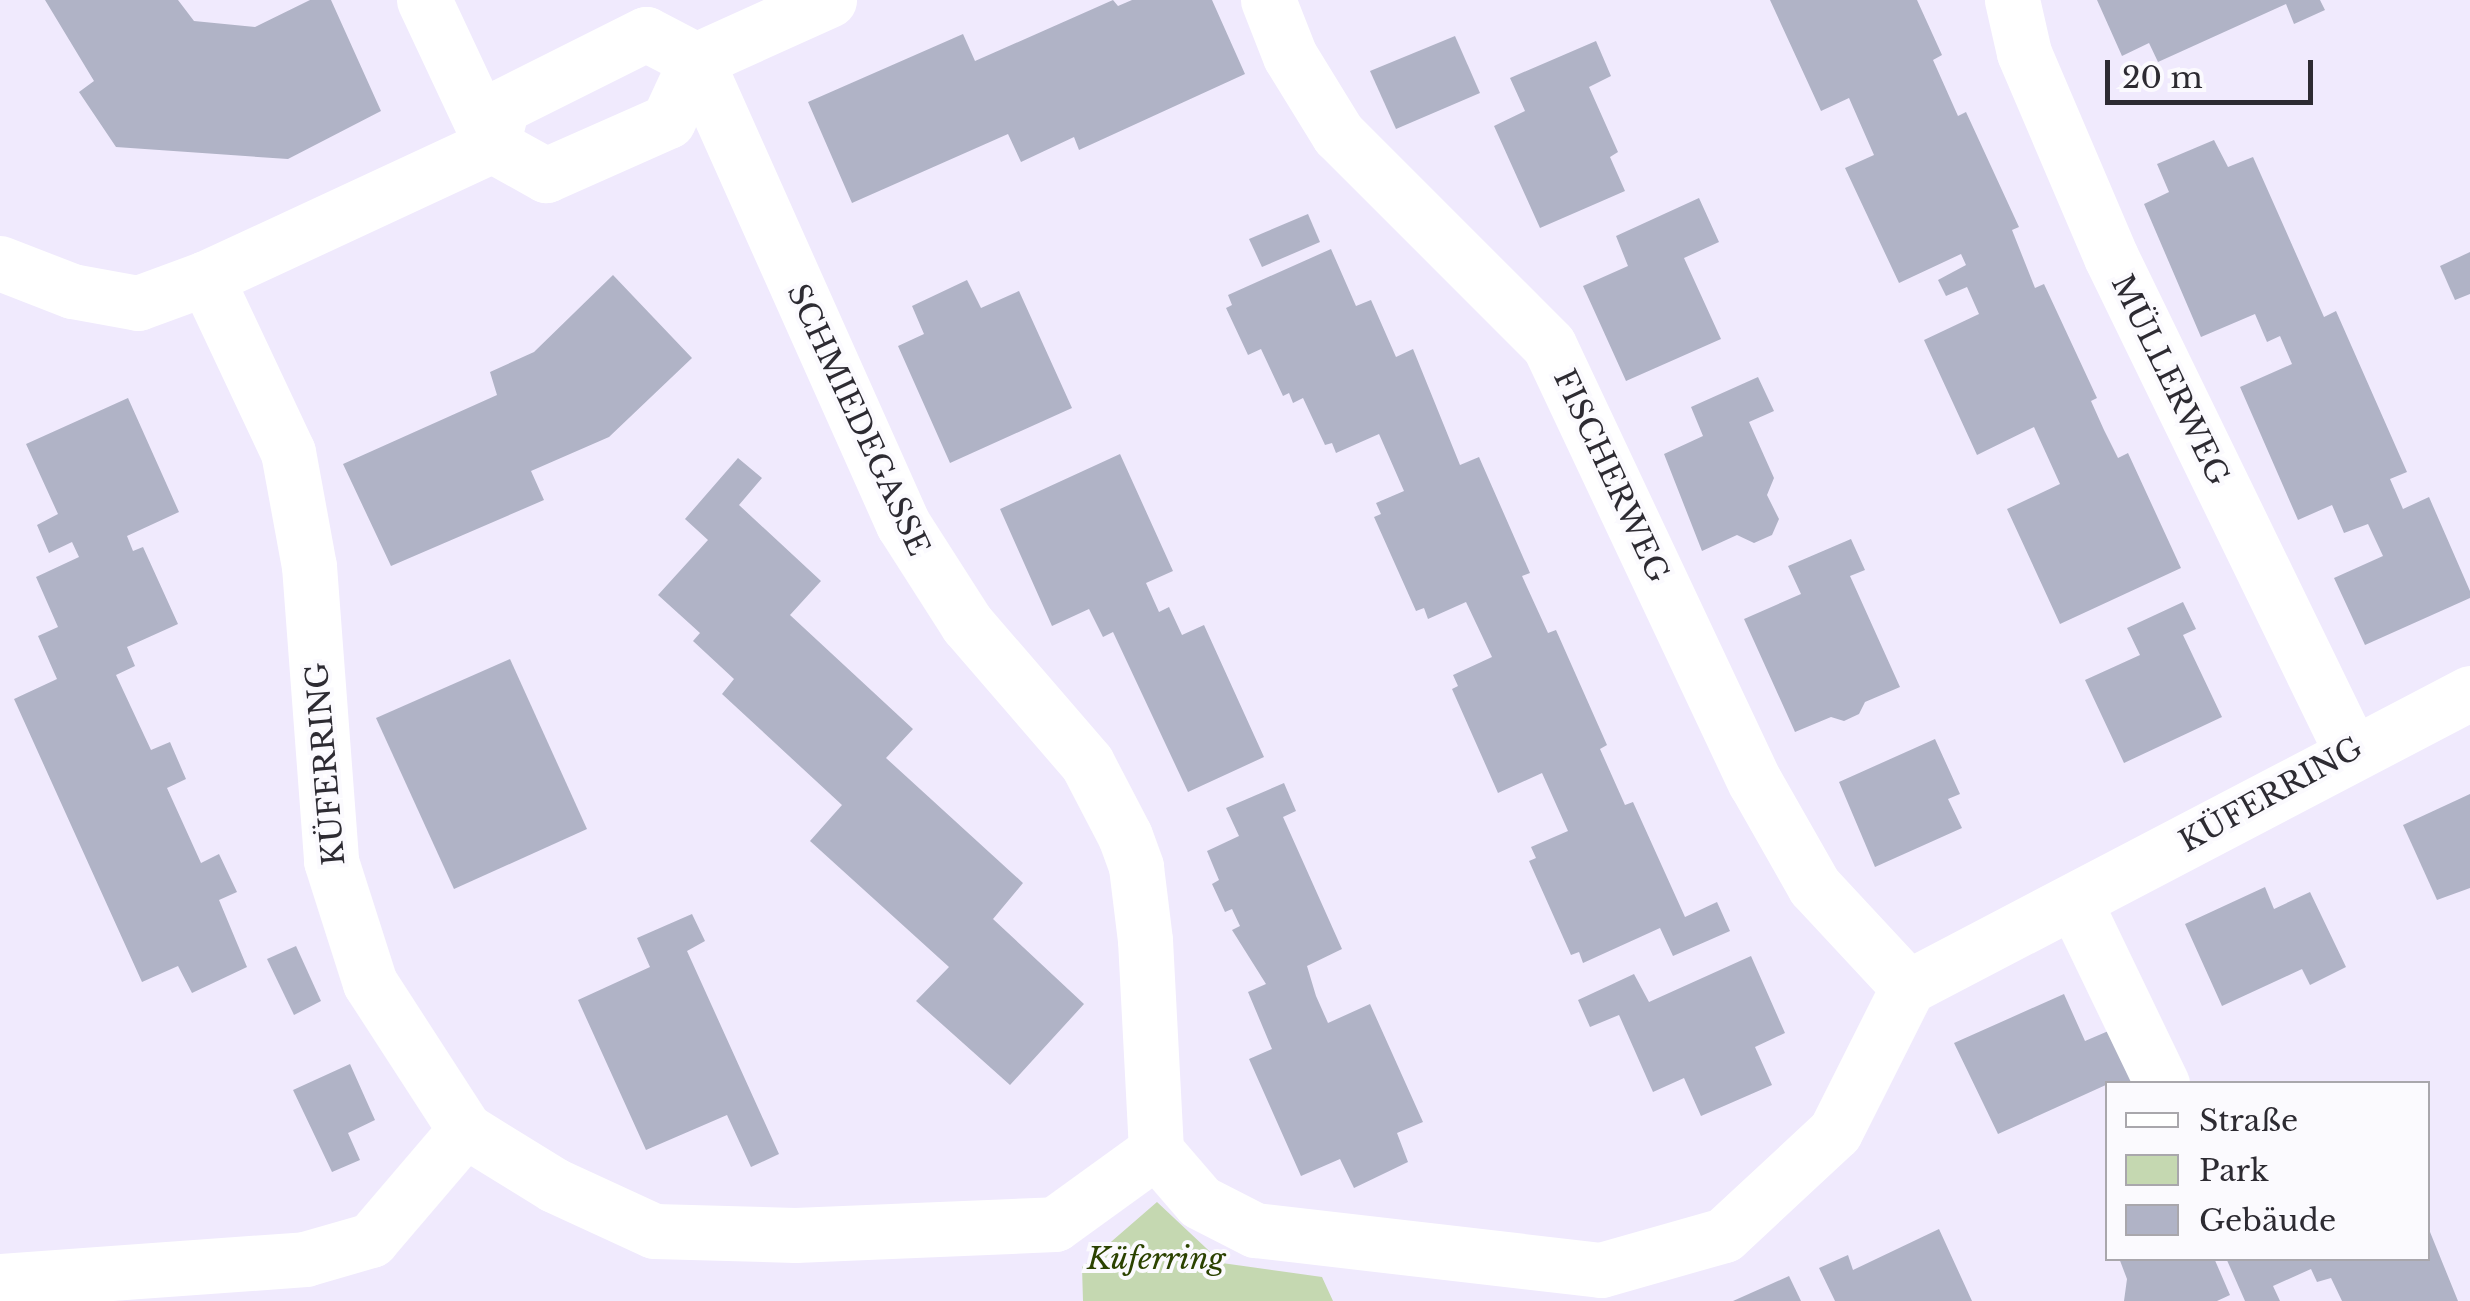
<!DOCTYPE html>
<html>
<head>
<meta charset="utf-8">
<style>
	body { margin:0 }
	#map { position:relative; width:2470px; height:1301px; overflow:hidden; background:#f0eafd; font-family:"Libre Baskerville",serif }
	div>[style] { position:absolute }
	.green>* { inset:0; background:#c5d8b1 }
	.building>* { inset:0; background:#b0b3c6 }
	.minor>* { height:55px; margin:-27.5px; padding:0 27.5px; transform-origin:27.5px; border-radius:27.5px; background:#fff }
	span { translate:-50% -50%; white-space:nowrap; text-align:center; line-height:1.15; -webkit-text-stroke:8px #fbfafe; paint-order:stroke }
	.street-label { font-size:30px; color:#2d2b32 }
	.park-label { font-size:30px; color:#2b4200; font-style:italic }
	.legend { position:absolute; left:2105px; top:1081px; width:325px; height:180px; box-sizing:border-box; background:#fbfafe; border:2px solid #a9a7ac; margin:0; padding:12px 18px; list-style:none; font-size:30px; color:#2d2b32 }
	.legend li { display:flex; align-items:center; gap:20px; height:50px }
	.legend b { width:50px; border:2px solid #a9a7ac }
	.scale { position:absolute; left:2105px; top:60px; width:208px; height:45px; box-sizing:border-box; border:5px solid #2d2b32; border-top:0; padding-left:12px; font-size:30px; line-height:35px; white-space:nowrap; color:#2d2b32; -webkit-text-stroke:8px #fbfafe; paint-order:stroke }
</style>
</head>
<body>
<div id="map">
	<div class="green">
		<i style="clip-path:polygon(1157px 1202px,1222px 1263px,1322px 1277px,1333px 1301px,1083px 1301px,1082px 1267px)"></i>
	</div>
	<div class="building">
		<i style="clip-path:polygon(45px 0,178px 0,194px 21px,255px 27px,310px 0,331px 0,381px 111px,288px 159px,116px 147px,79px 92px,94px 81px)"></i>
		<i style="clip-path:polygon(1113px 0,1118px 6px,1132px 0,1212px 0,1245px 74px,1079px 150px,1074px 137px,1021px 162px,1008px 134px,852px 203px,808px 102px,963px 34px,975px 61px)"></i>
		<i style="clip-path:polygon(1770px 0,1917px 0,1942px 55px,1933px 60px,1958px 116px,1966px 112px,2019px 227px,2012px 230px,2035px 288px,2044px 284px,2097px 398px,2091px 401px,2104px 430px,2118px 458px,2128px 453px,2181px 568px,2060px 624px,2007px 509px,2060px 484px,2034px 427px,1977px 455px,1924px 340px,1979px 314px,1967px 287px,1946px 296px,1938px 280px,1966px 265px,1961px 254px,1899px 283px,1845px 168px,1874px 155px,1849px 98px,1821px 111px)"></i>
		<i style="clip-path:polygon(2097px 0,2320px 0,2325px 10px,2294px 24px,2286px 4px,2158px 62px,2149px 43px,2122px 56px)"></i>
		<i style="clip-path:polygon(1455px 36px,1480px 93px,1396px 129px,1370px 71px)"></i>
		<i style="clip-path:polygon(1596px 41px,1611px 76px,1589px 87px,1618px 152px,1610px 157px,1625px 191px,1540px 228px,1494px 126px,1525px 111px,1510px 78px)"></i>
		<i style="clip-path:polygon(2214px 140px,2228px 167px,2253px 157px,2324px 317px,2336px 311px,2407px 472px,2390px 479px,2403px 509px,2429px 497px,2470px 591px,2470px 598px,2365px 645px,2334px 578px,2383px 556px,2368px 524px,2344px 533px,2332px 505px,2298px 520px,2240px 387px,2292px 364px,2280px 336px,2267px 342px,2255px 314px,2201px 337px,2144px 204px,2169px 192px,2157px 164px)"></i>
		<i style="clip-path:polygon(1699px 198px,1719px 242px,1684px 258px,1721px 339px,1626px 381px,1583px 286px,1628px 266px,1616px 236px)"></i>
		<i style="clip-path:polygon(1308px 214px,1320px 242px,1262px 267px,1249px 239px)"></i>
		<i style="clip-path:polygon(1331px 249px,1356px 306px,1371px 300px,1396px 357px,1413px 349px,1460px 465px,1479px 457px,1530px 573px,1522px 576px,1548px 633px,1556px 630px,1607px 745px,1600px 749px,1625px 805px,1633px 802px,1685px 917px,1717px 902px,1730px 931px,1673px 956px,1660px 928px,1583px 963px,1579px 952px,1571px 955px,1529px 861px,1536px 858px,1531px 847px,1568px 831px,1542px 773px,1498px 793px,1452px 689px,1458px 686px,1453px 675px,1492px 657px,1466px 602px,1428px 619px,1424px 608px,1416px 611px,1374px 517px,1381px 514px,1376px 503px,1404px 491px,1379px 434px,1336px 453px,1332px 443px,1325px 445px,1303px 398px,1293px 403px,1289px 393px,1283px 396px,1261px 349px,1248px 355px,1226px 308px,1232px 305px,1228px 295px)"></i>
		<i style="clip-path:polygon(2470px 252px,2470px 294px,2455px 300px,2440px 266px)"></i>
		<i style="clip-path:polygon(613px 275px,692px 358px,609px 437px,531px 471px,544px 500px,391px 566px,343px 464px,497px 395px,490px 372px,534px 352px)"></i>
		<i style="clip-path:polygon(967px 280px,981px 308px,1019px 291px,1072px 408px,950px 463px,898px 346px,924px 334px,912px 306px)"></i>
		<i style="clip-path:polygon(1758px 377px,1774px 411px,1749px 422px,1774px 478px,1767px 495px,1779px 519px,1772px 535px,1754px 543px,1737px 535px,1702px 551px,1664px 454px,1703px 436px,1691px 407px)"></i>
		<i style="clip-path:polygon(128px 398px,179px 512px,127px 536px,133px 551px,143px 547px,178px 624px,127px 647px,135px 666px,116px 675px,151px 750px,170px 742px,186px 779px,167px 788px,201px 863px,219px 854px,237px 892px,219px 900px,247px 967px,192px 993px,178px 966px,142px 982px,14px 699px,57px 679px,38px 636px,58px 627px,36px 577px,79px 557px,72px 542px,49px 553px,37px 525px,58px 514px,26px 444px)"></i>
		<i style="clip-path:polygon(1120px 454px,1173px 571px,1146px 583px,1159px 612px,1169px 607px,1182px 635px,1204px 625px,1264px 757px,1188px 792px,1113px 632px,1103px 637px,1089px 609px,1052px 626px,1000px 509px)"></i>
		<i style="clip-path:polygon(738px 458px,762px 478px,739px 505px,821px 581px,790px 615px,913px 729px,886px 758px,1023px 883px,993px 919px,1084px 1004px,1010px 1085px,916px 1001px,949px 967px,810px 841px,842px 805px,722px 694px,734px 679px,693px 641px,700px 633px,658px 595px,708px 540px,685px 519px)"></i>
		<i style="clip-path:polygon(1851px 539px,1865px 570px,1850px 576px,1900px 687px,1865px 702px,1859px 714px,1844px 721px,1831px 717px,1795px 732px,1744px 619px,1801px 594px,1788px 566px)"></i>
		<i style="clip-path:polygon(2183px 602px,2196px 629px,2183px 635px,2222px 717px,2124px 763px,2085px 680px,2140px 655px,2127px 628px)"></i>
		<i style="clip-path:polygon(510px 659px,587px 829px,454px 889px,376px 718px)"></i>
		<i style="clip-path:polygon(1935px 739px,1960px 794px,1948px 799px,1962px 828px,1875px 867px,1839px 782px)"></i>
		<i style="clip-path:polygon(1284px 783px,1296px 811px,1283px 817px,1342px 949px,1307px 966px,1316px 996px,1328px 1023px,1370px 1004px,1423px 1122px,1397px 1133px,1408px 1162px,1354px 1188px,1340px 1159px,1301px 1176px,1249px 1059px,1272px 1049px,1248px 992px,1266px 984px,1232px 930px,1240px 926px,1232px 909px,1225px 912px,1212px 884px,1219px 880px,1207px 851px,1239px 836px,1226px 808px)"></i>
		<i style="clip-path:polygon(2470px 794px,2470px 888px,2437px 900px,2403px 825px)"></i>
		<i style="clip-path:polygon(2265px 887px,2274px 909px,2310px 892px,2346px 967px,2310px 985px,2302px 969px,2222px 1006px,2185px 924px)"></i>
		<i style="clip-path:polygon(692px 914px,705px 941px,687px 951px,779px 1154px,751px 1167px,727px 1115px,646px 1150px,578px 1000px,650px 967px,637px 938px)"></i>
		<i style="clip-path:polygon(296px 946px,321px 1001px,294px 1015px,267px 959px)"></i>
		<i style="clip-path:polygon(1751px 956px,1785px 1033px,1755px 1047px,1772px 1085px,1701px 1116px,1684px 1078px,1653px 1092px,1619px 1015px,1590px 1027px,1578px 1000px,1634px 974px,1649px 1002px)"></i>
		<i style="clip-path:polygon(2064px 994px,2085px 1041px,2120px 1026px,2146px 1084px,2108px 1084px,1998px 1134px,1954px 1043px)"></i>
		<i style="clip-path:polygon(350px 1064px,375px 1120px,348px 1133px,360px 1160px,332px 1172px,293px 1090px)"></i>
		<i style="clip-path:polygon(2428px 1227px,2458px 1301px,2342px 1301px,2331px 1278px,2317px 1282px,2311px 1269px,2273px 1286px,2280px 1301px,2245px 1301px,2226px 1258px,2428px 1258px)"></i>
		<i style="clip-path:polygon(1939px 1229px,1972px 1301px,1835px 1301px,1819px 1268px,1848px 1255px,1853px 1270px)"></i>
		<i style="clip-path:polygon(2119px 1258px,2214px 1258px,2230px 1295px,2217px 1301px,2124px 1301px,2127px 1279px)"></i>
		<i style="clip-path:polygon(1789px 1276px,1801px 1301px,1733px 1301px)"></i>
	</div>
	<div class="minor">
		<i style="left:424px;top:0;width:160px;rotate:64.9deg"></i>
		<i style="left:1268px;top:0;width:60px;rotate:68.6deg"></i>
		<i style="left:1290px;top:56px;width:92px;rotate:58.4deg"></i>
		<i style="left:1338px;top:134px;width:298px;rotate:45deg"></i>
		<i style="left:1549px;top:345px;width:483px;rotate:64.8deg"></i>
		<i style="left:1755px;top:782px;width:120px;rotate:60.4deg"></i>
		<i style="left:1814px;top:886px;width:138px;rotate:47.1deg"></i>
		<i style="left:2012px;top:0;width:54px;rotate:77.2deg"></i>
		<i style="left:2024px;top:53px;width:222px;rotate:66.9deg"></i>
		<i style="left:2111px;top:257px;width:549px;rotate:64.09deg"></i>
		<i style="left:696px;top:60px;width:508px;rotate:65.96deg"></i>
		<i style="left:903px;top:524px;width:119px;rotate:57.4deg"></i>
		<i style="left:967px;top:624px;width:184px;rotate:49.2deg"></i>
		<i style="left:1087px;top:763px;width:82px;rotate:62.5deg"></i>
		<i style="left:1125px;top:836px;width:33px;rotate:70deg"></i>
		<i style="left:1136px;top:867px;width:74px;rotate:83deg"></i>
		<i style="left:1145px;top:940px;width:211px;rotate:87deg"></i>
		<i style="left:492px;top:145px;width:62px;rotate:29.1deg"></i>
		<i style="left:546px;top:175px;width:133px;rotate:-23.9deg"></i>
		<i style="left:668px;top:121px;width:67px;rotate:-65.3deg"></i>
		<i style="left:696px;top:60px;width:146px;rotate:-24.3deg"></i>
		<i style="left:492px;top:145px;width:40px;rotate:-75.6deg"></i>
		<i style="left:502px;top:106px;width:161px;rotate:-26.6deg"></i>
		<i style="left:646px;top:34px;width:56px;rotate:27.5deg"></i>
		<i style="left:0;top:263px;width:77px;rotate:21.3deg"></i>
		<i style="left:72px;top:291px;width:67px;rotate:10.3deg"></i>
		<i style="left:138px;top:303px;width:72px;rotate:-20.2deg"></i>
		<i style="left:206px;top:278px;width:315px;rotate:-24.9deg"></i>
		<i style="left:206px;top:278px;width:192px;rotate:64.8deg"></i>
		<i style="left:288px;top:452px;width:116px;rotate:79.6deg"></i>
		<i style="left:309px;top:566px;width:296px;rotate:85.7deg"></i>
		<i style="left:331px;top:861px;width:128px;rotate:72.3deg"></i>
		<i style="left:370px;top:983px;width:175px;rotate:57.1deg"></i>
		<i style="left:465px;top:1130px;width:105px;rotate:31.7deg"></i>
		<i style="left:554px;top:1185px;width:110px;rotate:24.7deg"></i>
		<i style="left:654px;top:1231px;width:141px;rotate:1.6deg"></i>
		<i style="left:795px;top:1235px;width:260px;rotate:-2.4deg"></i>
		<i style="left:1055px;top:1224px;width:125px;rotate:-35.9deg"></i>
		<i style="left:2075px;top:903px;width:201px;rotate:64.3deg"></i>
		<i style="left:1156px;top:1151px;width:67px;rotate:49.2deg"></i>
		<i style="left:1200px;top:1202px;width:62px;rotate:27deg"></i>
		<i style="left:1255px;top:1230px;width:348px;rotate:6.6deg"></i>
		<i style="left:1601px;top:1270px;width:128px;rotate:-15.9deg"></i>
		<i style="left:1724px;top:1235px;width:151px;rotate:-42.9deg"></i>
		<i style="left:1835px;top:1132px;width:162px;rotate:-63.3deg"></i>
		<i style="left:1908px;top:987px;width:634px;rotate:-27.62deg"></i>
		<i style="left:0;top:1281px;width:306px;rotate:-4.1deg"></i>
		<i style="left:305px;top:1259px;width:69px;rotate:-16.1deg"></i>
		<i style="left:371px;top:1240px;width:145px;rotate:-49.5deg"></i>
	</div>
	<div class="street-label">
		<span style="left:2170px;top:380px;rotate:64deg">MÜLLERWEG</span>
		<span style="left:858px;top:420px;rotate:65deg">SCHMIEDEGASSE</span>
		<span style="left:1611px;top:476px;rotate:65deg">FISCHERWEG</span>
		<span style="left:326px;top:764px;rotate:-95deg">KÜFERRING</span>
		<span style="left:2271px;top:795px;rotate:-29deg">KÜFERRING</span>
	</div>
	<div class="park-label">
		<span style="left:1156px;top:1259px">Küferring</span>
	</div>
	<ul class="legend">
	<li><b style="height:12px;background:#fff"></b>Straße</li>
	<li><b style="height:28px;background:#c5d8b1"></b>Park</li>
	<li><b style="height:28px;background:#b0b3c6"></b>Gebäude</li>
	</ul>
	<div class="scale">20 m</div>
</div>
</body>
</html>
